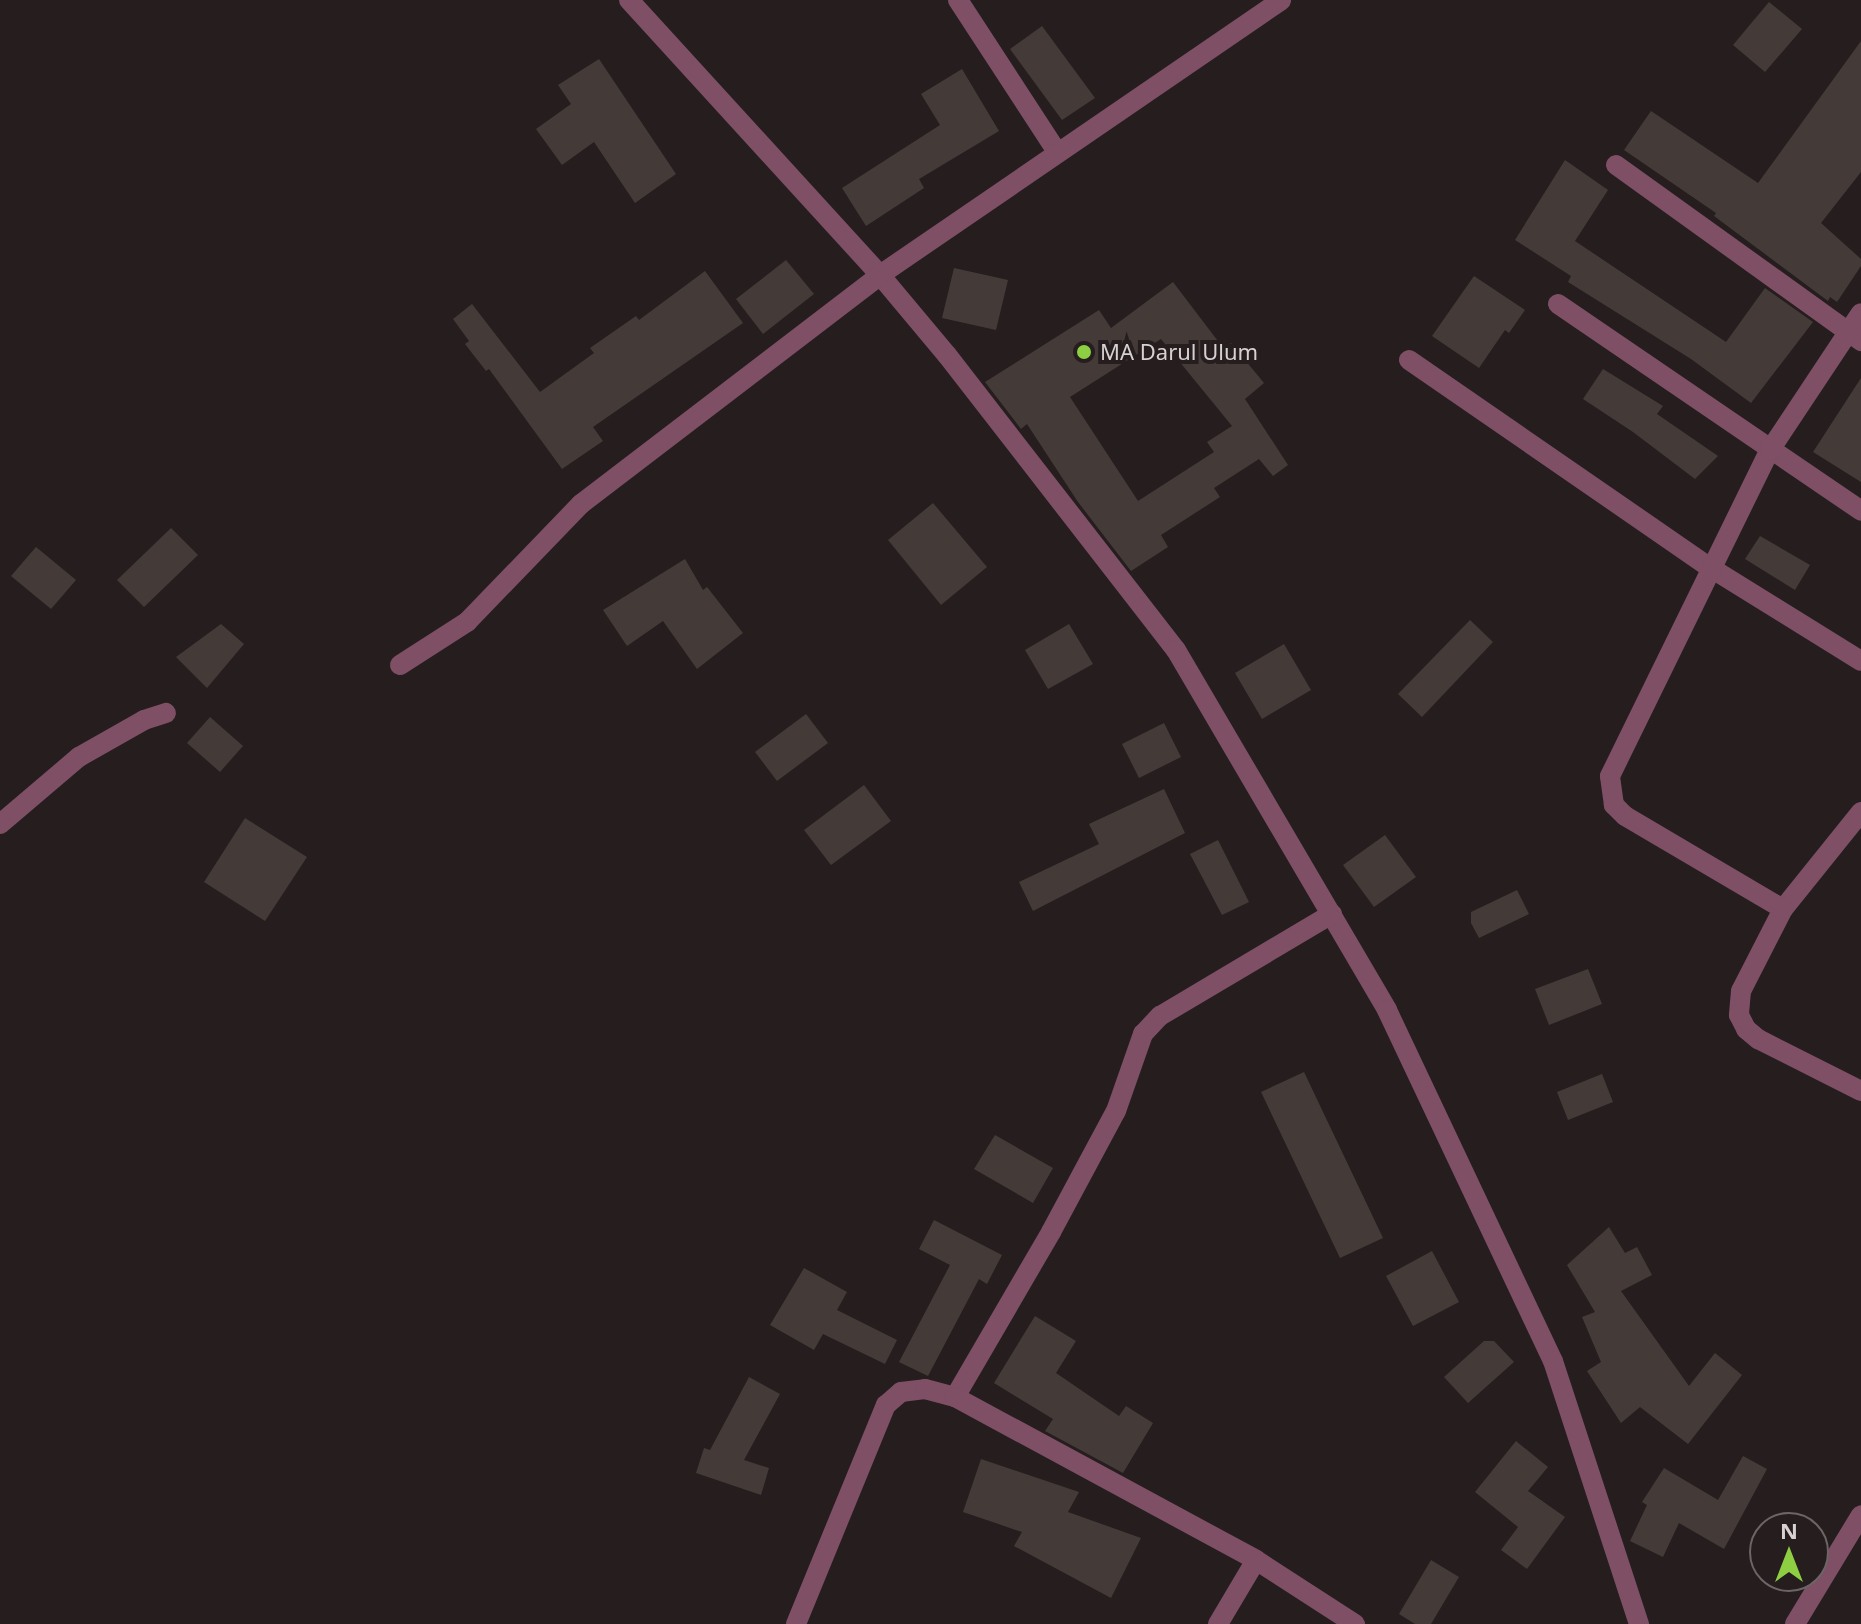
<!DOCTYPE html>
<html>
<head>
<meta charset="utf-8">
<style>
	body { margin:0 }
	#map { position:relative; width:1861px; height:1624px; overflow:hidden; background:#251d1e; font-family:"Noto Sans",sans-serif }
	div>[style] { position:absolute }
	.building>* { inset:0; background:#443b39 }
	.street>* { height:20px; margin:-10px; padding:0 10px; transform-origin:10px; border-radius:10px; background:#7e4f65 }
	.dots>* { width:22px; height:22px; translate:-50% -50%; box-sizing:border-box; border:4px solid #251d1e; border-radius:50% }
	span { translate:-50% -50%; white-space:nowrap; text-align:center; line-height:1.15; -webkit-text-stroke:8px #251d1e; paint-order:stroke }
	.poi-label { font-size:22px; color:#d7d1d2 }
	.left { translate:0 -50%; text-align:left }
	.north { position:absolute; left:1749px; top:1512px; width:80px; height:80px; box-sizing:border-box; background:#251d1e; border:2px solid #6c6566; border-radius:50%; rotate:0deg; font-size:22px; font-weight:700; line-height:32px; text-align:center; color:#d7d1d2 }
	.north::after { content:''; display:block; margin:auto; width:28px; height:36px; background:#8ece43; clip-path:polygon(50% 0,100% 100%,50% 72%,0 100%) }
</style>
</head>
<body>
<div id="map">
	<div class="building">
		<i style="clip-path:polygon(1769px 2px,1802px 29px,1765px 72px,1733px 45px)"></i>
		<i style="clip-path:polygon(1042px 26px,1095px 98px,1062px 120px,1010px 49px)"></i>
		<i style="clip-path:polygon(1861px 41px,1861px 172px,1821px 223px,1861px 259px,1861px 266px,1837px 302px,1830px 297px,1828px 301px,1714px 216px,1716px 213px,1624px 150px,1651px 111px,1758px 183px)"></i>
		<i style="clip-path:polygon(599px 59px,676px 174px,635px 203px,594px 142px,562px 165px,536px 129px,571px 104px,558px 85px)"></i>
		<i style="clip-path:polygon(962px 69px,999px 131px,919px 179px,924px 188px,866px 226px,842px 188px,940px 125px,921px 94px)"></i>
		<i style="clip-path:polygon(1565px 160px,1608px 190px,1575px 241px,1726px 342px,1765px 288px,1813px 322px,1751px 403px,1691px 359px,1568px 282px,1571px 276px,1515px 240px)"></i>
		<i style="clip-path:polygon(786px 260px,814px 294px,763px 334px,736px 299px)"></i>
		<i style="clip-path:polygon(954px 268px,1008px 280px,996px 330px,942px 318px)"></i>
		<i style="clip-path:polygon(705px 271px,743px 323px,593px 427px,603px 441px,562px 469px,489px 369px,486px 371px,465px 344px,469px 341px,453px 319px,472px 304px,540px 392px,594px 353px,590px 348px,636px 316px,639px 320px)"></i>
		<i style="clip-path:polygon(1474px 276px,1525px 310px,1509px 333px,1505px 330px,1479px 368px,1432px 336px)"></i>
		<i style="clip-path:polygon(evenodd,1173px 282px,1224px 349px,1231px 343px,1264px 383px,1245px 399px,1288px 465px,1273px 476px,1259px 459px,1214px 488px,1220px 497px,1161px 535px,1168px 547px,1131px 571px,1078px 502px,1027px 424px,1021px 429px,985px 382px,1099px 310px,1111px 328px,1173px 282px,1161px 339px,1232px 426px,1207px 442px,1214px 452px,1138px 501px,1070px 397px,1161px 339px)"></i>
		<i style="clip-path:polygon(1603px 369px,1663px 406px,1657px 414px,1718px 456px,1695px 479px,1633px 432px,1583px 399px)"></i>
		<i style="clip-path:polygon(1861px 378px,1861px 482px,1813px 452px)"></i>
		<i style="clip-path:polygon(933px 503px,987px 567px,941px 605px,888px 540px)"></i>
		<i style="clip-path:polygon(171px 528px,198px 555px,144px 607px,117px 580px)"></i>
		<i style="clip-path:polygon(1760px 536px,1810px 565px,1795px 590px,1745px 559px)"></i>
		<i style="clip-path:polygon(36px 547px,76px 580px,51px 609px,11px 576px)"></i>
		<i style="clip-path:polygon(685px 559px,703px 590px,707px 587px,743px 633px,697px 669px,663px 621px,627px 646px,603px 610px)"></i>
		<i style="clip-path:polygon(1470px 620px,1493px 642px,1422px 717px,1398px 694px)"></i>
		<i style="clip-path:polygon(221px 624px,244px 644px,207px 688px,176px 657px)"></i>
		<i style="clip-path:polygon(1069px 624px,1093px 664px,1048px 689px,1025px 650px)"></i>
		<i style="clip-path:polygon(1284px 644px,1311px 690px,1262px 719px,1235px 673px)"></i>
		<i style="clip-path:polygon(806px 714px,828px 743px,777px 781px,755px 752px)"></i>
		<i style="clip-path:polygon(210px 717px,243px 746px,220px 772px,187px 743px)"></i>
		<i style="clip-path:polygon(1164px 723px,1181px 757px,1139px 778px,1122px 744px)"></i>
		<i style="clip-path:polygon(864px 785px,891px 821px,831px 865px,804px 830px)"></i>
		<i style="clip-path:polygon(1164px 789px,1185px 833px,1033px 911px,1019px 882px,1099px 844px,1089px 824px)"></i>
		<i style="clip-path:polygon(245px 818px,307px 857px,265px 921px,204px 882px)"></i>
		<i style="clip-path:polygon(1385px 835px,1416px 877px,1374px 907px,1343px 865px)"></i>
		<i style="clip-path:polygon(1218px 840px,1249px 902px,1222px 915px,1190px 854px)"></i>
		<i style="clip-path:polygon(1517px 890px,1529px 914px,1479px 938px,1471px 923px,1471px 912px)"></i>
		<i style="clip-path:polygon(1588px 969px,1602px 1004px,1549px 1025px,1535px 989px)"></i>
		<i style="clip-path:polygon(1304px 1072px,1383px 1238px,1340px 1258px,1261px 1092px)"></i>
		<i style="clip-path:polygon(1602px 1074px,1613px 1102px,1568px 1120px,1557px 1092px)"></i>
		<i style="clip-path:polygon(995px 1135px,1053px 1168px,1033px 1203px,974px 1169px)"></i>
		<i style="clip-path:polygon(934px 1220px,1002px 1255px,987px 1284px,979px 1279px,928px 1376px,899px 1362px,950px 1265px,919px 1249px)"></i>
		<i style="clip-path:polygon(1609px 1227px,1625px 1253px,1637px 1247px,1652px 1275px,1621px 1291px,1689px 1386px,1715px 1353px,1742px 1375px,1688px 1444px,1640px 1407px,1621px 1423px,1587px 1371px,1601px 1362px,1582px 1317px,1595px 1312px,1567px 1265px)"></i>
		<i style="clip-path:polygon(1432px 1251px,1459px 1302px,1413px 1326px,1386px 1276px)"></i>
		<i style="clip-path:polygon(804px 1268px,847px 1292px,837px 1310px,897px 1340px,885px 1364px,823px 1334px,814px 1350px,770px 1325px)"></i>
		<i style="clip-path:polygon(1035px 1316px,1076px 1341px,1056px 1373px,1119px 1416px,1126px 1406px,1153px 1423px,1123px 1473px,1045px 1431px,1053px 1419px,994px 1383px)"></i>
		<i style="clip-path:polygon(1484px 1341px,1494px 1341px,1514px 1362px,1468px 1403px,1444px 1377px)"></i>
		<i style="clip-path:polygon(749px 1377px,780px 1394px,744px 1460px,769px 1468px,761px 1495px,696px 1473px,704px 1448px,710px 1450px)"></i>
		<i style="clip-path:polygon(1516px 1441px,1548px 1467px,1528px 1491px,1565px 1517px,1527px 1569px,1501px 1550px,1518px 1527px,1475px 1492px)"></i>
		<i style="clip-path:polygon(1743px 1456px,1767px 1469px,1724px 1549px,1679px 1523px,1663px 1557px,1630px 1541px,1647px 1505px,1642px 1502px,1664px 1468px,1718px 1500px)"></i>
		<i style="clip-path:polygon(981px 1459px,1079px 1492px,1068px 1512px,1141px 1538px,1111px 1598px,1014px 1546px,1022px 1532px,963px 1512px)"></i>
		<i style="clip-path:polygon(1431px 1560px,1459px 1577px,1431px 1624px,1415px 1624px,1399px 1614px)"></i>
	</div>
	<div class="street">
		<i style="left:629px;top:0;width:372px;rotate:47.6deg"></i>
		<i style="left:880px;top:275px;width:104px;rotate:50.1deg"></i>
		<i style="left:947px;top:355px;width:373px;rotate:52.2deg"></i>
		<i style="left:1176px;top:650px;width:417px;rotate:59.6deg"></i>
		<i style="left:1387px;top:1010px;width:388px;rotate:64.7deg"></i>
		<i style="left:1553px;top:1361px;width:277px;rotate:71.9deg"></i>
		<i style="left:958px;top:0;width:181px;rotate:56.9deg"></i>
		<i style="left:1616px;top:165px;width:302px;rotate:35.7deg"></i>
		<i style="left:1558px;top:304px;width:367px;rotate:34.3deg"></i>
		<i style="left:1409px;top:360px;width:367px;rotate:34.6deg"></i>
		<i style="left:1711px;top:568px;width:176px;rotate:31.8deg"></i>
		<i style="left:400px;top:665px;width:80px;rotate:-32.7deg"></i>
		<i style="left:467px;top:622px;width:164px;rotate:-46deg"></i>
		<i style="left:581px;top:504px;width:377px;rotate:-37.4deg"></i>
		<i style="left:880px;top:275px;width:486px;rotate:-34.4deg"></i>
		<i style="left:1861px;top:812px;width:124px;rotate:128.8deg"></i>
		<i style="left:1783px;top:909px;width:92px;rotate:117.1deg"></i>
		<i style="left:1741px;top:991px;width:24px;rotate:95deg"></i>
		<i style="left:1739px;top:1015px;width:16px;rotate:63deg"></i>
		<i style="left:1746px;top:1029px;width:16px;rotate:40deg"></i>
		<i style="left:1758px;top:1039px;width:115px;rotate:26.8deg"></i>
		<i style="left:0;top:824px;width:104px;rotate:-40.3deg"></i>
		<i style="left:79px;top:757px;width:75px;rotate:-29.6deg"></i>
		<i style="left:144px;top:720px;width:23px;rotate:-18deg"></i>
		<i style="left:1783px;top:909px;width:183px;rotate:-149.5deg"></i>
		<i style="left:1625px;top:816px;width:16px;rotate:-135deg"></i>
		<i style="left:1614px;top:805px;width:29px;rotate:-98deg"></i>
		<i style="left:1610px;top:776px;width:363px;rotate:-63.9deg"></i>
		<i style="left:1770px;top:450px;width:164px;rotate:-56.4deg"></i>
		<i style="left:955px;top:1397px;width:191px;rotate:-59.8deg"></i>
		<i style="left:1051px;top:1232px;width:137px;rotate:-61.8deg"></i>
		<i style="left:1116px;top:1111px;width:82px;rotate:-70.7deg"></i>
		<i style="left:1143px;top:1034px;width:25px;rotate:-47deg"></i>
		<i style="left:1160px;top:1016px;width:200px;rotate:-30.7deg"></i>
		<i style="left:796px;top:1624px;width:237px;rotate:-67.7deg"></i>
		<i style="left:886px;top:1405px;width:20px;rotate:-41deg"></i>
		<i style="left:901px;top:1392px;width:24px;rotate:-7deg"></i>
		<i style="left:925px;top:1389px;width:31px;rotate:15deg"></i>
		<i style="left:955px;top:1397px;width:342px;rotate:28.4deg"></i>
		<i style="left:1256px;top:1560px;width:118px;rotate:32.9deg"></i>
		<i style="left:1218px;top:1624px;width:74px;rotate:-59.3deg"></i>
		<i style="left:1795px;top:1624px;width:127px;rotate:-58.8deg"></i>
	</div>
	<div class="dots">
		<i style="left:1084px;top:352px;background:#8ece43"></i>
	</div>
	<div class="poi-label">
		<span class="left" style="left:1100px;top:352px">MA Darul Ulum</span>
	</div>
	<div class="north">N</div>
</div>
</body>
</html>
